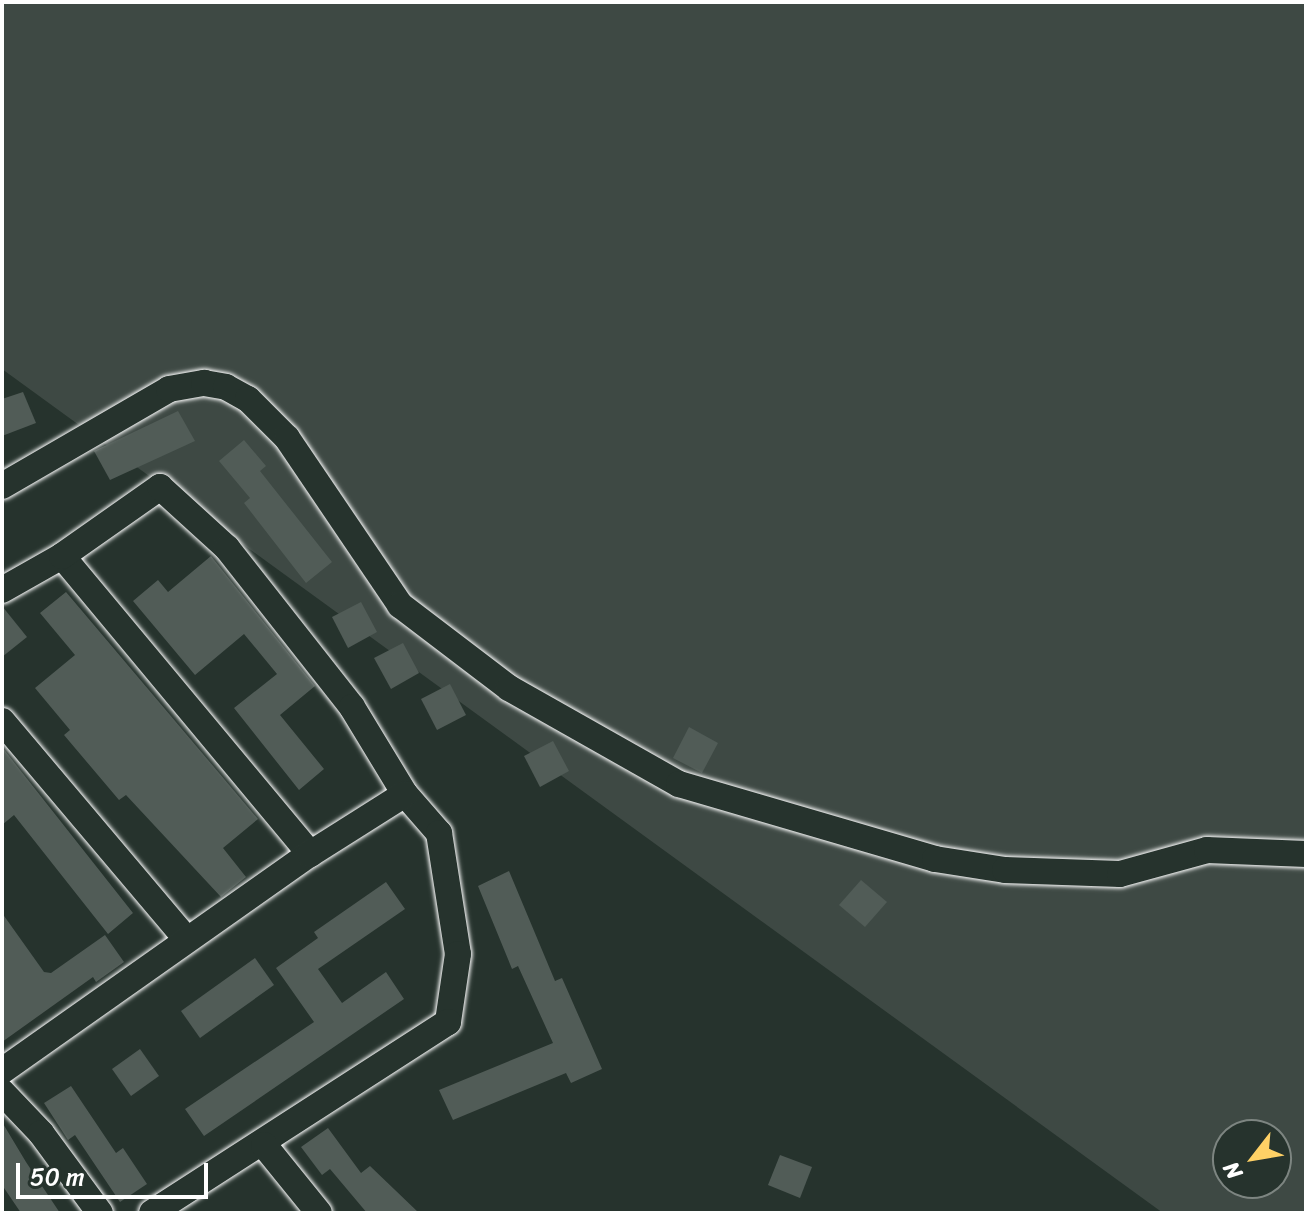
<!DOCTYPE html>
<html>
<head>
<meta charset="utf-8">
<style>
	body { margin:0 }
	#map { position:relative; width:1308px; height:1215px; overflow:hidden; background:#26332d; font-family:Sriracha,sans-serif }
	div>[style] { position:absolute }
	.green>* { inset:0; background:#3e4944 }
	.building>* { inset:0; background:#515c57 }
	.roads { filter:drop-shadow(0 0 2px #fff) drop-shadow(0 0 2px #fff) }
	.minor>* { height:26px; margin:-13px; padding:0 13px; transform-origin:13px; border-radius:13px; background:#26332d }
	span { translate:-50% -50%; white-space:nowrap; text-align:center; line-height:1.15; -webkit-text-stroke:6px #26332d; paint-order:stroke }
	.frame { position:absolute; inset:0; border:4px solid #fff; pointer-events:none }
	.north { position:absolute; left:1212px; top:1119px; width:80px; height:80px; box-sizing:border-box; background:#26332d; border:2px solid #7d8581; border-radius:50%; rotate:239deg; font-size:22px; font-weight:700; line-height:32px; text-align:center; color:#fff }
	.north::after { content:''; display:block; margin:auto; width:28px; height:36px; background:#ffd166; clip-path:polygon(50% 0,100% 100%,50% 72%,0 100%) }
	.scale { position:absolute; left:16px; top:1163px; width:192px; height:36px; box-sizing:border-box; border:4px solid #fff; border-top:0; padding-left:10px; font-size:24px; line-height:28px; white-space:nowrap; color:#fff; -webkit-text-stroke:6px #26332d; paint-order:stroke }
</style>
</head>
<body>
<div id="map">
	<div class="green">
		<i style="clip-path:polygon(evenodd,2px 2px,1306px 2px,1306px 1213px,1163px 1213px,2px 369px,2px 2px,1228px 1135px,1276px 1135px,1276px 1183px,1228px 1183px,1228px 1135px)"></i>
	</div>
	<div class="building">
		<i style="clip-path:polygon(23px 392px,36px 423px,2px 436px,2px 399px)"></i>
		<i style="clip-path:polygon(178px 411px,195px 441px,110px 480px,94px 451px)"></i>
		<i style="clip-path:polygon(244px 440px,266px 466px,260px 471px,332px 562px,306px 583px,244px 503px,250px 498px,219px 461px)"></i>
		<i style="clip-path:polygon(211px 556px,315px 686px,280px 715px,324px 769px,299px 790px,234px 708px,277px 674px,244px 634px,195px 675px,133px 601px,158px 580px,168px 592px)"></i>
		<i style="clip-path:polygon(66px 592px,258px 819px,223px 848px,246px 877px,221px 897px,126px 795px,119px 800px,64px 735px,70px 730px,35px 688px,75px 655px,40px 613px)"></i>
		<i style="clip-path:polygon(361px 602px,377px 632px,348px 648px,332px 617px)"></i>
		<i style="clip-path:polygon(2px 606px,27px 637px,2px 657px)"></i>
		<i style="clip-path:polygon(403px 643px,419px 673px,391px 689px,374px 658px)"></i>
		<i style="clip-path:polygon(450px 684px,466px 715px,437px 730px,421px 699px)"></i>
		<i style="clip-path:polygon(689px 727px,718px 743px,702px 773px,673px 758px)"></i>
		<i style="clip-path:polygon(553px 741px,569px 771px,540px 787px,524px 756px)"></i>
		<i style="clip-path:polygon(2px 747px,133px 913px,108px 934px,14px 815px,2px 825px)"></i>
		<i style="clip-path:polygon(509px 871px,555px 981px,562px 978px,602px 1069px,571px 1083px,566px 1073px,453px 1120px,439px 1090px,553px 1043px,518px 966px,512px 969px,478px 886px)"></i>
		<i style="clip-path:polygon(861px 880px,887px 902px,865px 927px,839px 905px)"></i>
		<i style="clip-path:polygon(386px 882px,405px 909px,318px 969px,342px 1003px,386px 972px,404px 999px,204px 1136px,185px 1109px,314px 1022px,276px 968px,318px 938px,314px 932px)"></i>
		<i style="clip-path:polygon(2px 913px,44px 972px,51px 973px,105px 935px,124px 962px,96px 982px,93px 977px,2px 1042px)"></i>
		<i style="clip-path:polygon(255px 958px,274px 985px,200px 1038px,181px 1011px)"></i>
		<i style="clip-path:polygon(140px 1049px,159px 1076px,131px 1096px,112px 1069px)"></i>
		<i style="clip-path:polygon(71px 1086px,116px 1153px,123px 1148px,147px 1184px,120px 1202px,75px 1135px,68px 1140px,44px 1103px)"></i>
		<i style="clip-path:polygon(2px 1122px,26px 1162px,60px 1213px,21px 1213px,2px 1185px)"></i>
		<i style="clip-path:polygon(328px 1128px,361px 1173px,370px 1166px,419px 1213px,367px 1213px,330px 1169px,322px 1175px,301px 1147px)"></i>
		<i style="clip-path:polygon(780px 1155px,812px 1167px,800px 1198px,768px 1185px)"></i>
	</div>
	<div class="roads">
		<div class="minor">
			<i style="left:2px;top:486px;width:193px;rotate:-30.1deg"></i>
			<i style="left:169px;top:389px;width:36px;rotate:-10deg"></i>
			<i style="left:204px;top:383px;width:22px;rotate:10deg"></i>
			<i style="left:226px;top:387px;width:25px;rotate:29deg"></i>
			<i style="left:248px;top:399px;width:55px;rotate:45deg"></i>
			<i style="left:287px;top:438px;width:202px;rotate:55.9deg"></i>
			<i style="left:400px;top:605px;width:137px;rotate:37.3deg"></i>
			<i style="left:509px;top:688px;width:195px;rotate:29.5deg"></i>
			<i style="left:679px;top:784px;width:267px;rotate:16.3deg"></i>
			<i style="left:935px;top:859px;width:71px;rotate:8.9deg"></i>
			<i style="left:1005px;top:870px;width:115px;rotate:2deg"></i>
			<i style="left:1120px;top:874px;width:90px;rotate:-15.4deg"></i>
			<i style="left:1207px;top:850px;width:99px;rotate:2.3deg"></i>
			<i style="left:62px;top:556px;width:388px;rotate:50.2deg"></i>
			<i style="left:2px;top:590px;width:69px;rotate:-29.5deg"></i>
			<i style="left:62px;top:556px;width:120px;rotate:-35.1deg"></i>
			<i style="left:160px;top:487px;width:91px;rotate:42.3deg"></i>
			<i style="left:227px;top:548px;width:202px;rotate:51.8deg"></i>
			<i style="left:352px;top:707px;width:102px;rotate:58.7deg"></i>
			<i style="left:405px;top:794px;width:52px;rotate:48.9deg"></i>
			<i style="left:439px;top:833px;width:122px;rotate:81.1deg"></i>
			<i style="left:458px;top:954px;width:69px;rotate:98.4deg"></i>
			<i style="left:448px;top:1022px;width:352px;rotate:147.2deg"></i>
			<i style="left:2px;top:721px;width:285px;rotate:49.8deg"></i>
			<i style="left:2px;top:1071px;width:377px;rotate:-35.2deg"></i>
			<i style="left:310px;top:854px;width:112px;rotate:-32.3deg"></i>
			<i style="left:2px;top:1092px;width:57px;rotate:46.4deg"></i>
			<i style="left:41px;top:1133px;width:99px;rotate:53.6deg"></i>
			<i style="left:264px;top:1145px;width:87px;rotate:51deg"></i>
		</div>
	</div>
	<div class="frame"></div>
	<div class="north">N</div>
	<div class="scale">50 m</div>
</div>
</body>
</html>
